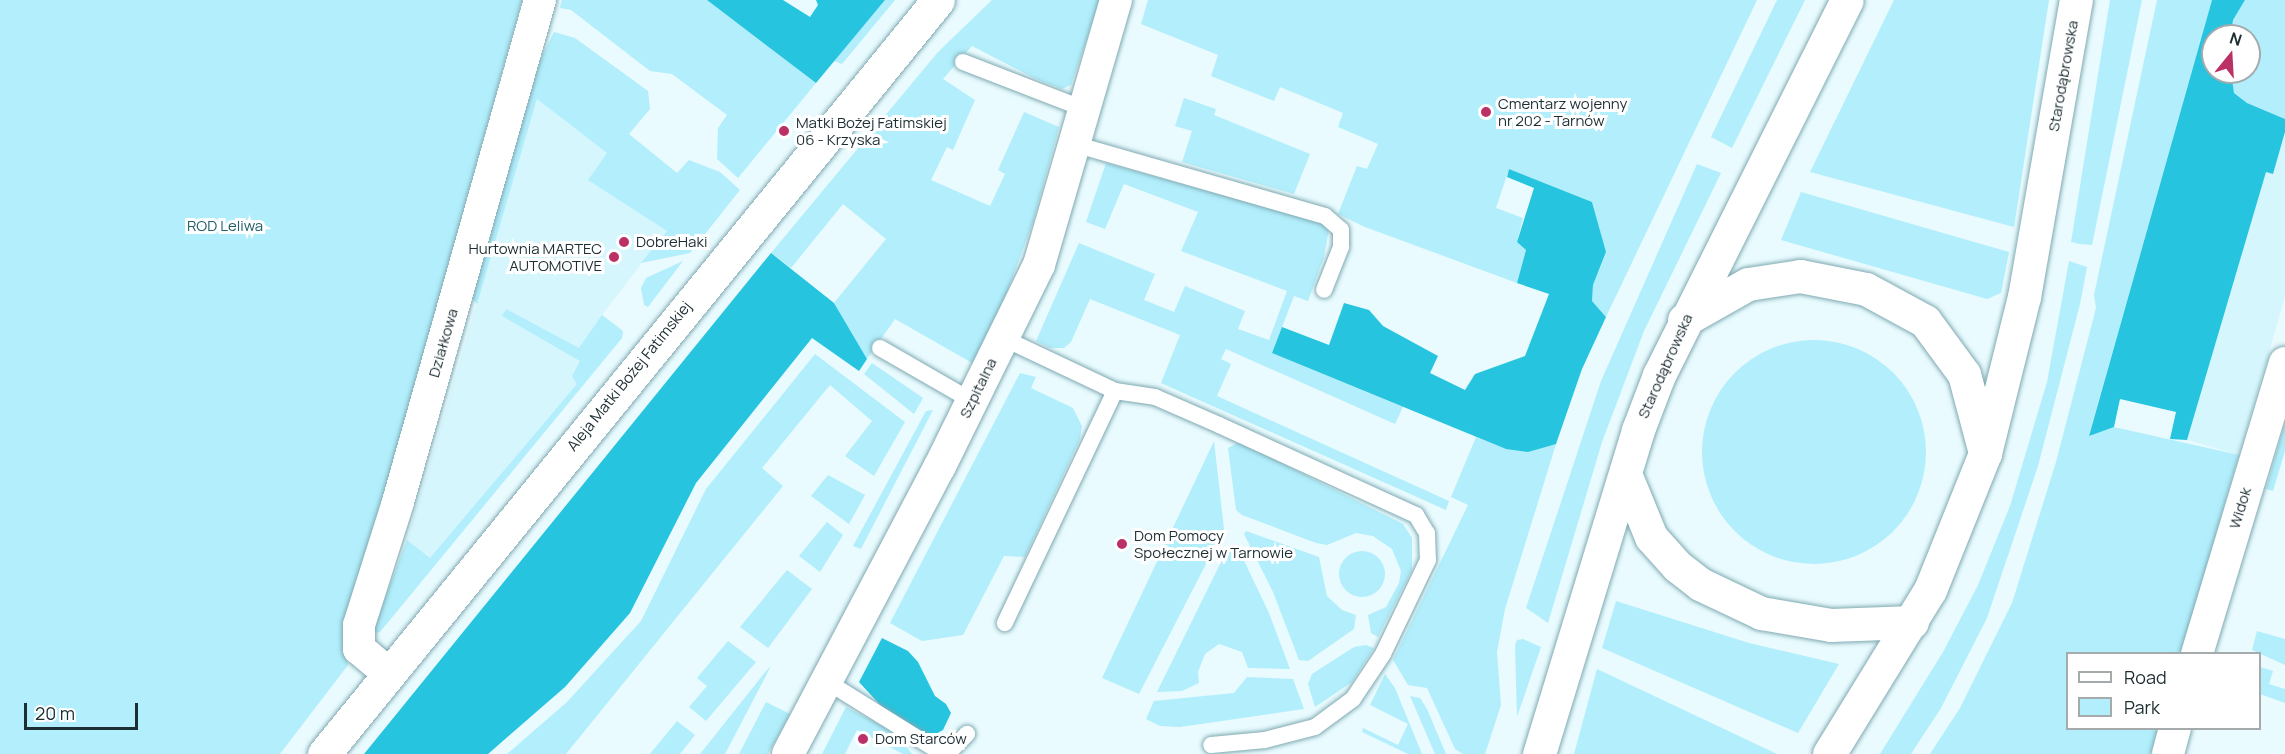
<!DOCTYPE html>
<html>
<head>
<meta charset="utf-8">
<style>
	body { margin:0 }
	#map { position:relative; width:2285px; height:754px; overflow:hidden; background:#e9fbfe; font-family:Manrope,sans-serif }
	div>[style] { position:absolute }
	.built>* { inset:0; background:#d6f6fd }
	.green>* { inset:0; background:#b2eefb }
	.round { border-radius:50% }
	.forest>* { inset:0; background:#26c4de }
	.roads { filter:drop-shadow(0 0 2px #7fa9b2) drop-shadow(0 0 2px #7fa9b2) }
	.service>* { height:16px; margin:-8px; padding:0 8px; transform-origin:8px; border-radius:8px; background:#fff }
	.minor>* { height:32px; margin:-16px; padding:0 16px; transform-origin:16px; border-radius:16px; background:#fff }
	.tertiary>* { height:33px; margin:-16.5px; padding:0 16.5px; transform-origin:16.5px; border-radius:16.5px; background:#fff }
	.dots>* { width:16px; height:16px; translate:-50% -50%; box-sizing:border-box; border:3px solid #fff; border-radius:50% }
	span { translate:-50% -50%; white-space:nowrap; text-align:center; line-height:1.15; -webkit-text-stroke:6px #fff; paint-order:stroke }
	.street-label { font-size:15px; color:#1d2e32 }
	.poi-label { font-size:15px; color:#1d2e32 }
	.left { translate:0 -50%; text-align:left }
	.right { translate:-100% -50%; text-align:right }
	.park-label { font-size:15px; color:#235e68 }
	.legend { position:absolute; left:2066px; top:652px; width:195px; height:78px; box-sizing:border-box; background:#fff; border:2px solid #a5abad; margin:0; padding:8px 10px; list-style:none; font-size:18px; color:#1d2e32 }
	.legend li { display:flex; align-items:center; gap:12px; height:30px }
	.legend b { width:30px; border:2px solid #a5abad }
	.north { position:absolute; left:2201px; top:24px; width:60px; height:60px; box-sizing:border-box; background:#fff; border:2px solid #a5abad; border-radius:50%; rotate:18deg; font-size:16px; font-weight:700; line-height:24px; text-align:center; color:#1d2e32 }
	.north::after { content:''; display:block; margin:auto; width:21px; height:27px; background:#bb3066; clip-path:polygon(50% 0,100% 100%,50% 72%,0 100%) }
	.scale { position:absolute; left:24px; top:703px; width:114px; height:27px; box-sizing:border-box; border:3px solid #1d2e32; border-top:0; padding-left:8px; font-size:18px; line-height:21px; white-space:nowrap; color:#1d2e32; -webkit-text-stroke:4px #fff; paint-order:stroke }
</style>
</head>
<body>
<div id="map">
	<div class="built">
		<i style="clip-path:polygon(537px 99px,682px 211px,602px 315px,623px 331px,622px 338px,380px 632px,375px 633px,375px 625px,407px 540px)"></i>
		<i style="clip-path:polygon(2285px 132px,2285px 297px,2239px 455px,2187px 440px,2266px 171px,2273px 173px)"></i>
	</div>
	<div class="green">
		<i style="clip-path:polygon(0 0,522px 0,344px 641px,348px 665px,280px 754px,0 754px)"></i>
		<i style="clip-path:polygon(562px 0,707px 0,816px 83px,738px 178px,717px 159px,718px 128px,727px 115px,672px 74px,650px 71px,571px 10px,560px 8px)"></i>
		<i style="clip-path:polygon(885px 0,895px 0,842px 64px,834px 61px)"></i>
		<i style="clip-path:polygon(992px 0,1100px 0,1071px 85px,1062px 89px,1036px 79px,972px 46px,943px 79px,975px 100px,953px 150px,947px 147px,931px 180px,990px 206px,1005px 174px,998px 170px,1024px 112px,1059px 127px,1033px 222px,990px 338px,974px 364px,895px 319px,867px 359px,834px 303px,886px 239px,843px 204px,791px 268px,771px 253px,938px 52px)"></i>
		<i style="clip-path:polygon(1148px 0,1757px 0,1606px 317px,1592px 301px,1593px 285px,1606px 253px,1592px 202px,1509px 169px,1496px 208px,1523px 218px,1517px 242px,1526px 250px,1517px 283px,1365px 227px,1338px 214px,1357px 166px,1367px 169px,1378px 144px,1338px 127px,1343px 113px,1307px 98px,1280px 87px,1274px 101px,1211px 76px,1218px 55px,1141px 24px)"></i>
		<i style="clip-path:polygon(1777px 0,1805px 0,1732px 148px,1711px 137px)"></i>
		<i style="clip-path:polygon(1894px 0,2049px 0,2014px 227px,1810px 172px)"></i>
		<i style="clip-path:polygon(2110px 0,2142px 0,2092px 245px,2079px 244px,2071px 242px)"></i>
		<i style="clip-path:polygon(2157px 0,2212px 0,2089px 435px,2114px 427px,2239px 455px,2181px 653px,2068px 654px,2068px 728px,2158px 729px,2151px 754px,1930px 754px,1960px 708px,2012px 603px,2056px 462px,2096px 308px,2094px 295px)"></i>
		<i style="clip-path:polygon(2245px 0,2285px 0,2285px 119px,2247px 103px,2234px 93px,2231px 72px,2249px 72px,2249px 36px,2231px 36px,2233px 20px)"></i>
		<i style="clip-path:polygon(554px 32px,575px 38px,648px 91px,650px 109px,629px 134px,677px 173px,689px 160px,720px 172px,740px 190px,690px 253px,641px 263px,667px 231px,588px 180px,607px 153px,537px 99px,477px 304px,469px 296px,533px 74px)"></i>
		<i style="clip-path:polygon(1184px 98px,1216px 109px,1214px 115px,1310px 154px,1294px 194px,1182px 162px,1192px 131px,1175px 126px)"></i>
		<i style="clip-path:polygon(1106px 163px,1322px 223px,1329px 229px,1324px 257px,1308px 301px,1294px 296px,1272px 353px,1403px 407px,1395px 424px,1226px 349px,1221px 359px,1231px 364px,1217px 396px,1449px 501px,1446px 510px,1161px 383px,1180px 335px,1090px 299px,1071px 342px,1064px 348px,1050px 348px,1036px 341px,1079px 243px,1155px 274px,1144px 300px,1174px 312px,1185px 286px,1245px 311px,1238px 329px,1269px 340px,1287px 291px,1181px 251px,1198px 212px,1124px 184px,1105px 229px,1086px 222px)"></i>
		<i style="clip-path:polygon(1697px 164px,1721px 173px,1644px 331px,1602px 442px,1548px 623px,1526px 608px,1601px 381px)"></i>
		<i style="clip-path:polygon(1801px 192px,2009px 252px,2001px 293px,1987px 299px,1781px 240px)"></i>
		<i style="clip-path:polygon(683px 261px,648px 307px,644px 305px,641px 288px,646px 278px)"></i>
		<i style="clip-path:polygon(2069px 261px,2087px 267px,2080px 304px,2038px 466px,1987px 618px,1941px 708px,1911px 754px,1880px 754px,1943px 652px,1978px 585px,2010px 506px,2047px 382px)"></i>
		<i style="clip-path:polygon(506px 309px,579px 348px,602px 315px,623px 331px,622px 338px,380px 632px,375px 633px,375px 625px,407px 540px,430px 558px,577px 384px,572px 376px,580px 361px,502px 316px)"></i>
		<i class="round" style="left:1702px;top:340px;width:224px;height:224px"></i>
		<i style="clip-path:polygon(815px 354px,905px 422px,874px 476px,845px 456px,872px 421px,830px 385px,762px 468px,783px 486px,566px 754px,507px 754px,567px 702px,641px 621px,706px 489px)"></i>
		<i style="clip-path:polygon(872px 363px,923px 398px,914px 414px,864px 374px)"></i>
		<i style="clip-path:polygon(1020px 373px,1036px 377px,1031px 388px,1073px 408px,1082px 426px,1080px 439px,1025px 557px,1004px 556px,963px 635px,922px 641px,890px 623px)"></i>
		<i style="clip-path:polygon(933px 410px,861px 549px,853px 546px,926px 411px)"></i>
		<i style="clip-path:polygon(2285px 423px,2285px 451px,2273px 491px,2266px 489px)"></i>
		<i style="clip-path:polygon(1476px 437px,1506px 449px,1556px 444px,1505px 609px,1497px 652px,1501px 705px,1485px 754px,1463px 754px,1455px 749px,1427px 688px,1408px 685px,1393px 660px,1468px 505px,1451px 497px)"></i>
		<i style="clip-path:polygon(1214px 441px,1224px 529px,1139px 694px,1102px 678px)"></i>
		<i style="clip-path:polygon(1239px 442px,1403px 524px,1412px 538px,1412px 570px,1378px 637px,1371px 633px,1368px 615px,1386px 607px,1399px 583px,1401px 571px,1392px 549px,1373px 536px,1356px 533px,1327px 545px,1316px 543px,1242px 515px,1236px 510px,1228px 448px)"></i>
		<i style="clip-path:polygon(828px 475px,865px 495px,849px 524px,811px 496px)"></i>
		<i style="clip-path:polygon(827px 522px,843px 535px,820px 572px,799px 556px)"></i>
		<i style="clip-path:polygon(1246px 531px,1319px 557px,1327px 596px,1342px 610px,1356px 615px,1354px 629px,1308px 661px,1299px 660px,1273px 592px,1244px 534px)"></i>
		<i style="clip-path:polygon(1234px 547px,1238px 548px,1269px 613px,1290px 669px,1248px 668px,1242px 652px,1219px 644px,1205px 654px,1198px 672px,1199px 683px,1182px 691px,1157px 692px,1224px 556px)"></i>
		<i class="round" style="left:1339px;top:551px;width:46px;height:46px"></i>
		<i style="clip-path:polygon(787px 570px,812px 589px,768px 648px,740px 627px)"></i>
		<i style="clip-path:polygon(1616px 601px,1749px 643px,1839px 664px,1798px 733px,1602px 648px)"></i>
		<i style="clip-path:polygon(2257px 631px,2285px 639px,2285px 665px,2252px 650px)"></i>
		<i style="clip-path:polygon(1523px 639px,1541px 647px,1517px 717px,1515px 645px,1517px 640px)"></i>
		<i style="clip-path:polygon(728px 641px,756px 662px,706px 721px,689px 707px,707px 686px,697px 678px)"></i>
		<i style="clip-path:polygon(1366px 645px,1374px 648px,1352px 682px,1315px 707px,1308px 684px,1312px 674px,1354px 647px)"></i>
		<i style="clip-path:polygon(771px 666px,725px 754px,700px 754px,766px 671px)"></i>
		<i style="clip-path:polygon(2260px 667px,2273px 671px,2269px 684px,2285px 689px,2285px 703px,2260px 694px)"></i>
		<i style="clip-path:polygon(1597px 669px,1777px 754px,1574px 754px)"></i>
		<i style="clip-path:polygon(1385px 674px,1395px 688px,1422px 754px,1408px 754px,1362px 732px,1363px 728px,1398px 745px,1408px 724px,1370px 705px)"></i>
		<i style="clip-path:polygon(1247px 677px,1293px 679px,1304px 709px,1180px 727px,1160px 726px,1146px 719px,1154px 701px,1234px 693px)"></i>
		<i style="clip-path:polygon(1410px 696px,1420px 698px,1427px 709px,1446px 754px,1435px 754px)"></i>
		<i style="clip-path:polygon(766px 702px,790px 714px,768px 754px,739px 754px)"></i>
		<i style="clip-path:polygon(846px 707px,896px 733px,912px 754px,903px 754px,857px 730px,845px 754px,822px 754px)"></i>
		<i style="clip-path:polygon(677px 721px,695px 735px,680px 754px,650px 754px)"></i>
	</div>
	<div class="forest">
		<i style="clip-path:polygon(707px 0,783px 0,810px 17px,818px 5px,816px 0,885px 0,816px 83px)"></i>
		<i style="clip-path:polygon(2212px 0,2245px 0,2233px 20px,2231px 36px,2213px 36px,2213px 72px,2231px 72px,2234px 93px,2247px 103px,2285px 119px,2285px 132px,2273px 174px,2266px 172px,2187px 440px,2170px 439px,2176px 412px,2120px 399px,2114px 427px,2089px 436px)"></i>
		<i style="clip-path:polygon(1509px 169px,1592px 202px,1606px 252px,1593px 285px,1592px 301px,1606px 317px,1582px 369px,1556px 444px,1528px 452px,1506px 449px,1272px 353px,1282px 327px,1329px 345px,1344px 303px,1369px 310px,1383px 326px,1438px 356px,1430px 373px,1465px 390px,1475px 374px,1525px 356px,1549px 294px,1517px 283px,1526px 250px,1517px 242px,1534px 188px,1507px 177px)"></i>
		<i style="clip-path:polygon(771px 253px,834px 303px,867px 359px,859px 371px,812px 338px,696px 483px,630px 613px,565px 687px,488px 754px,364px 754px)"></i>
		<i style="clip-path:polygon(882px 638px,908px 651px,918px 662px,935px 696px,946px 704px,951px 713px,943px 730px,932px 736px,918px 730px,882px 707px,859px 682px)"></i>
	</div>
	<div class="roads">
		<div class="service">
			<i style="left:963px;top:62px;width:130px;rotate:21.2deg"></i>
			<i style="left:1074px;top:144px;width:261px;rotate:16deg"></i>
			<i style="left:1325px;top:216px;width:21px;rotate:41deg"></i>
			<i style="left:1341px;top:230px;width:17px;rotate:90deg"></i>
			<i style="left:1341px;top:247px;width:46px;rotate:111.6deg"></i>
			<i style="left:1003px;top:338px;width:124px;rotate:25.3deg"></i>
			<i style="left:1115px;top:391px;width:257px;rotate:115.4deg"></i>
			<i style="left:880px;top:348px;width:106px;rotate:29.9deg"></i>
			<i style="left:1115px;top:391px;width:40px;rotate:8.5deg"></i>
			<i style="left:1155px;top:397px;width:70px;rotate:23.6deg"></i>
			<i style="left:1219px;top:425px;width:217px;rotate:24.6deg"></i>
			<i style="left:1416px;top:515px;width:21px;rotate:59deg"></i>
			<i style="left:1427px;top:533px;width:27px;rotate:88deg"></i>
			<i style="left:1428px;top:560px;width:104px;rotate:115.6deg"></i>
			<i style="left:1383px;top:654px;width:54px;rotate:123.7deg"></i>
			<i style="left:1353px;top:699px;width:47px;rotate:143.6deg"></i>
			<i style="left:1315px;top:727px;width:52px;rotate:165.4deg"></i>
			<i style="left:1265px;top:740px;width:54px;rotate:174.7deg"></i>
			<i style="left:826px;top:681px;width:131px;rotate:31.9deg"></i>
			<i style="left:937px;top:750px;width:16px;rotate:-7deg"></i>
			<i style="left:953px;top:748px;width:20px;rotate:-45deg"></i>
		</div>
		<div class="minor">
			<i style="left:2197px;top:654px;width:304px;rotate:-73.2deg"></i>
			<i style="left:388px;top:673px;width:38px;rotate:-140deg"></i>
			<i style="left:359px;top:649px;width:24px;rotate:-90deg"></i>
			<i style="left:359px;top:625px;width:129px;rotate:-72.4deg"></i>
			<i style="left:398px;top:502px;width:522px;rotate:-74.21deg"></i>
			<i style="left:788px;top:754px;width:326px;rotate:-62.2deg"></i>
			<i style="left:940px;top:466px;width:224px;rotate:-63.8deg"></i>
			<i style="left:1039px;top:265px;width:276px;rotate:-73.8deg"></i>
			<i style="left:2168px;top:754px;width:27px;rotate:-75deg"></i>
		</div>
		<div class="tertiary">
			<i style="left:1684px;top:320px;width:73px;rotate:-29.4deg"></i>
			<i style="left:1748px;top:284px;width:53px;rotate:-8.7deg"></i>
			<i style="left:1800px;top:276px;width:67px;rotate:11.1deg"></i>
			<i style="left:1866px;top:289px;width:67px;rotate:28.5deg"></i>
			<i style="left:1925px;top:321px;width:66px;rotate:53.7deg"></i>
			<i style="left:1964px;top:374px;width:82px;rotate:75.1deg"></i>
			<i style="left:1626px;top:476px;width:66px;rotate:67.7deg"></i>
			<i style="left:1651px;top:537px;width:39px;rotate:48deg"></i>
			<i style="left:1677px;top:566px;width:29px;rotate:38deg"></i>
			<i style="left:1700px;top:584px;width:68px;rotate:25.4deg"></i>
			<i style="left:1761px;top:613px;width:71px;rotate:9.7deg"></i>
			<i style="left:1831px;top:625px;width:81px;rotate:-2.1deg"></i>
			<i style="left:324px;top:754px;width:972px;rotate:-50.84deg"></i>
			<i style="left:1539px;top:754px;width:339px;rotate:-73deg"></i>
			<i style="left:1638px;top:430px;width:59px;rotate:-69.1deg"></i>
			<i style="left:1659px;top:375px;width:419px;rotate:-63.4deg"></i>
			<i style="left:1829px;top:754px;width:193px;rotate:-58.4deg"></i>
			<i style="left:1930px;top:590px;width:148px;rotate:-68.1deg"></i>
			<i style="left:1985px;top:453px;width:161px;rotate:-76deg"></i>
			<i style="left:2024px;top:297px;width:302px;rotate:-80.1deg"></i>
		</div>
	</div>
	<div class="dots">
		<i style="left:1486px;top:112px;background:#bb3066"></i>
		<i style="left:784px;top:131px;background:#bb3066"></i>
		<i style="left:624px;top:242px;background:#bb3066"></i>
		<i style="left:614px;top:257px;background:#bb3066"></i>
		<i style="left:1122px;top:544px;background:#bb3066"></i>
		<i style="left:863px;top:739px;background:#bb3066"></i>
	</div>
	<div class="street-label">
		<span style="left:2063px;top:76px;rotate:-80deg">Starodąbrowska</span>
		<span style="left:443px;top:343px;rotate:-74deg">Działkowa</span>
		<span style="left:1665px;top:366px;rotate:-66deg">Starodąbrowska</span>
		<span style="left:629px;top:376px;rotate:-51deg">Aleja Matki Bożej Fatimskiej</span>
		<span style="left:978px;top:388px;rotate:-64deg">Szpitalna</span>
		<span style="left:2240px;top:508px;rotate:-73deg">Widok</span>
	</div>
	<div class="poi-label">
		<span class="left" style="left:1498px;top:112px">Cmentarz wojenny<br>nr 202 - Tarnów</span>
		<span class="left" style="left:796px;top:131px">Matki Bożej Fatimskiej<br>06 - Krzyska</span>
		<span class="left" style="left:636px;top:242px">DobreHaki</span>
		<span class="right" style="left:602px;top:257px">Hurtownia MARTEC<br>AUTOMOTIVE</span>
		<span class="left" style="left:1134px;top:544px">Dom Pomocy<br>Społecznej w Tarnowie</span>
		<span class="left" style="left:875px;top:739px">Dom Starców</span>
	</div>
	<div class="park-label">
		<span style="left:225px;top:226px">ROD Leliwa</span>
	</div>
	<ul class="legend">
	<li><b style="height:8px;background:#fff"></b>Road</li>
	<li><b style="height:16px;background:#b2eefb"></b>Park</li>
	</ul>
	<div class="north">N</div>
	<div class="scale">20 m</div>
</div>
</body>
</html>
